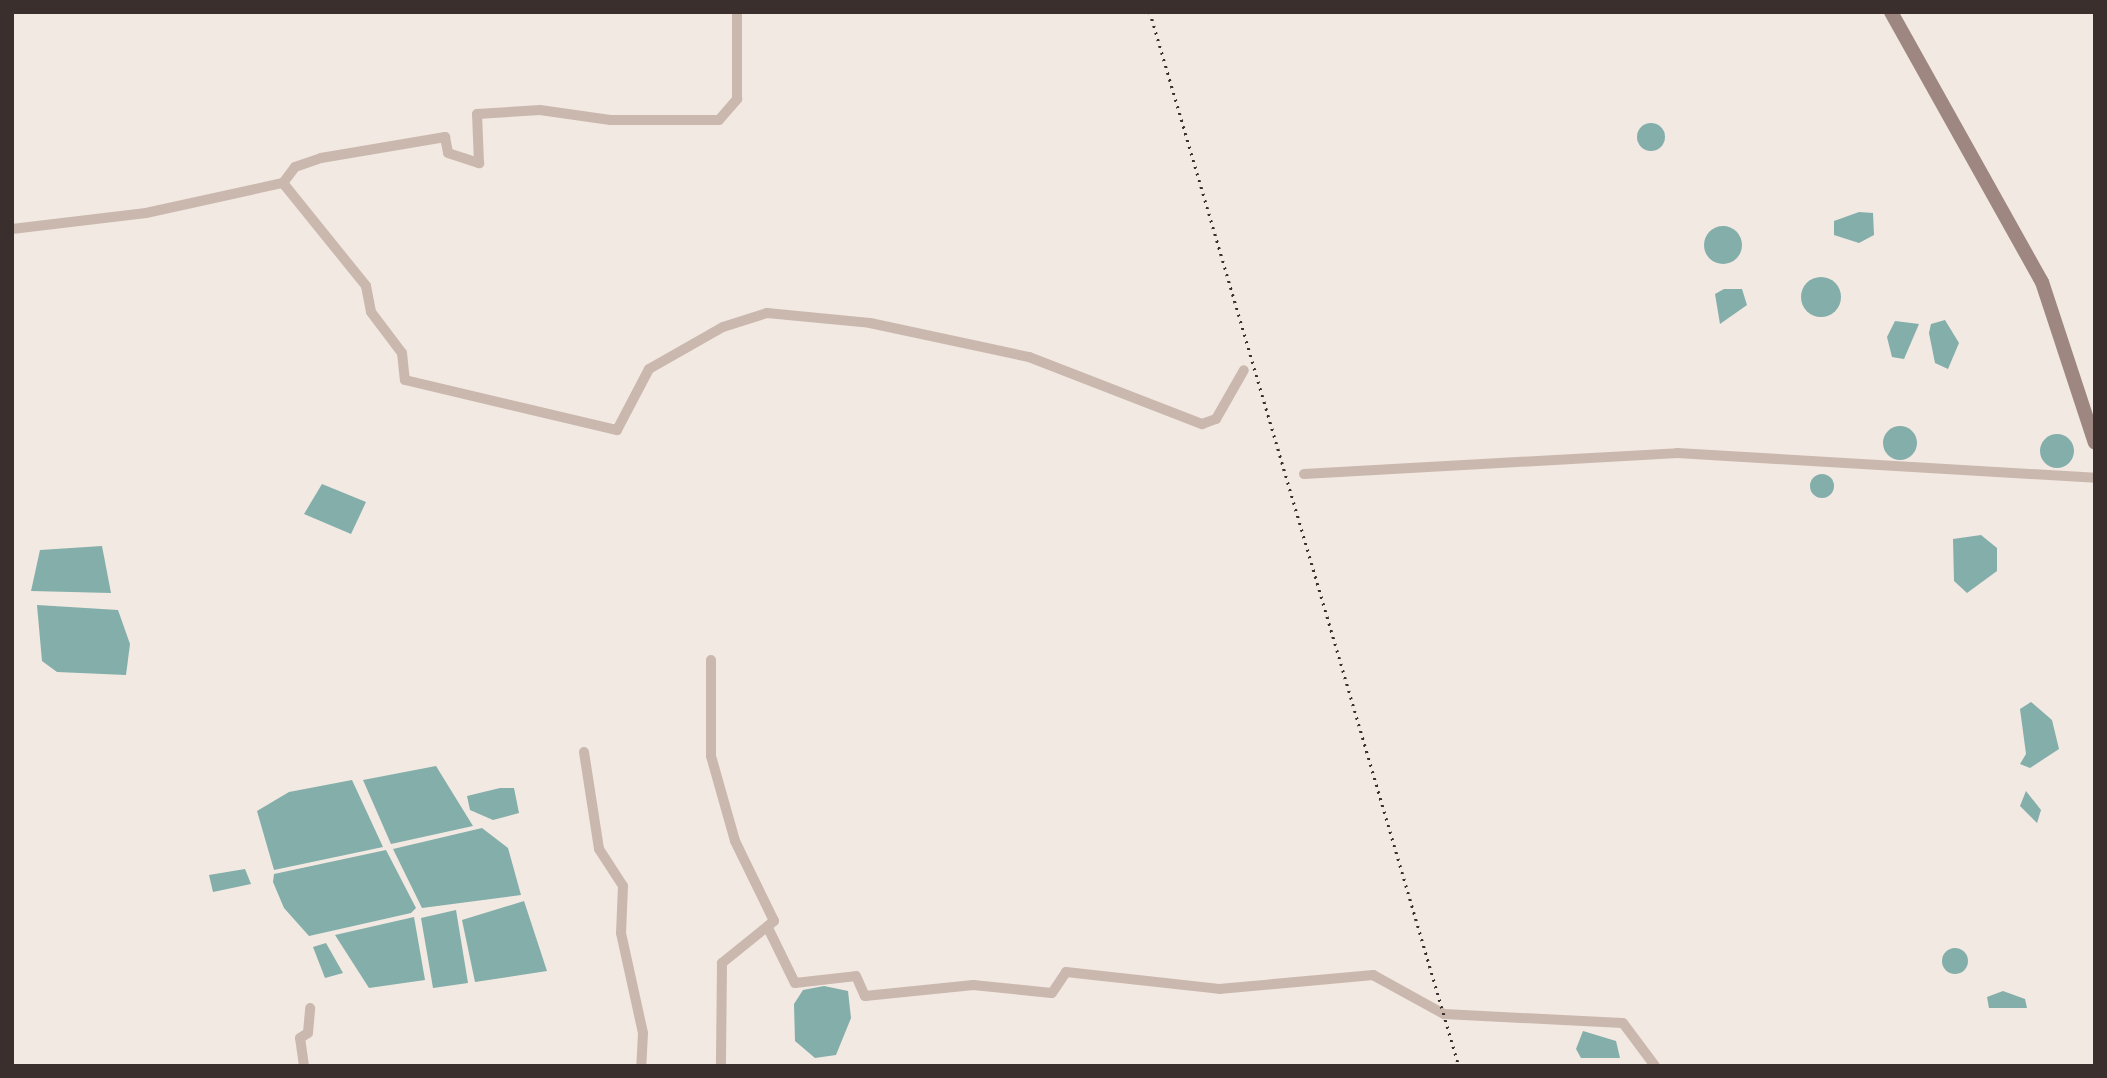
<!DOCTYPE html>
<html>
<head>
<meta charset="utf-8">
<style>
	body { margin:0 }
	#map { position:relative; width:2107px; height:1078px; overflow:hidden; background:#f2e9e2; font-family:Arial,sans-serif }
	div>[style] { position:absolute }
	.water>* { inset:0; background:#83aeaa }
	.round { border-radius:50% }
	.minor>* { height:10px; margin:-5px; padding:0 5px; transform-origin:5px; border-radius:5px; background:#cab8ae }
	.secondary>* { height:14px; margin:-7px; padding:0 7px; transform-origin:7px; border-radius:7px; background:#9e8780 }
	.rail>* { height:2.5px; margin-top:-1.25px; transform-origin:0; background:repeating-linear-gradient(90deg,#3a2f2c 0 2px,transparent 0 7px) }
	span { translate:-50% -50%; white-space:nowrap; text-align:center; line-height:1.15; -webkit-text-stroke:5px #faf3ef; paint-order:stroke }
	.frame { position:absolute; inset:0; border:14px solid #3a2f2c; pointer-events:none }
</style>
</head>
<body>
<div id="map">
	<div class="water">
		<i class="round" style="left:1637px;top:123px;width:28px;height:28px"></i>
		<i style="clip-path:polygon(1859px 212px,1873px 213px,1874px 235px,1859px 243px,1834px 235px,1834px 221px)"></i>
		<i class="round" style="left:1704px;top:226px;width:38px;height:38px"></i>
		<i class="round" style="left:1801px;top:277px;width:40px;height:40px"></i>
		<i style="clip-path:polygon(1724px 289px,1742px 289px,1747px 305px,1720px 324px,1715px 294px)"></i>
		<i style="clip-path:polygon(1945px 320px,1959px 343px,1948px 369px,1935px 363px,1929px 333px,1931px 324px)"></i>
		<i style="clip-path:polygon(1895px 321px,1919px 324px,1904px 359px,1892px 357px,1887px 337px)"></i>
		<i class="round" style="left:1883px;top:426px;width:34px;height:34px"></i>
		<i class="round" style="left:2040px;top:434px;width:34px;height:34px"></i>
		<i class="round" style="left:1810px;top:474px;width:24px;height:24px"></i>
		<i style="clip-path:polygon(322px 484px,366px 502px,351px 534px,304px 514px)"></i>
		<i style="clip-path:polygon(1981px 535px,1997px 548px,1997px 571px,1967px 593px,1954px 581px,1953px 539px)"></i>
		<i style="clip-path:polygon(102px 546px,111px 593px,31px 591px,40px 550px)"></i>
		<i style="clip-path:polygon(37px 605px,118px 610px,130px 644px,126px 675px,57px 672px,42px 661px)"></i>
		<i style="clip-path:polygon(2031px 702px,2052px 720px,2059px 749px,2030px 768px,2020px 764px,2026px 754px,2020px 709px)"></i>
		<i style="clip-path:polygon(436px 766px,473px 826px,391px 844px,363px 780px)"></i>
		<i style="clip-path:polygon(352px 780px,383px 847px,274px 870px,257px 811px,289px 792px)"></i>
		<i style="clip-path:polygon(500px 788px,514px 788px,519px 813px,493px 820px,470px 810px,467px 796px)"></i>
		<i style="clip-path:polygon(2026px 791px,2041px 810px,2037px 823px,2020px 806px)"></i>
		<i style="clip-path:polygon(482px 828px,508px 848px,521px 895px,422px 908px,393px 849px)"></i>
		<i style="clip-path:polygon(386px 850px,416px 908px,411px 913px,309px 936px,284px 908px,273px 882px,274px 874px)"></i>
		<i style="clip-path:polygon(245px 869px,251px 884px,213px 892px,209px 875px)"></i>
		<i style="clip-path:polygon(524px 901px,547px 971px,475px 982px,462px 920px)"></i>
		<i style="clip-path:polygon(456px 910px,468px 983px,433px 988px,421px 918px)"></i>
		<i style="clip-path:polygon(414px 917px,425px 980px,369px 988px,335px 935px)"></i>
		<i style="clip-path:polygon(326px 943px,343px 973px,325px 978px,313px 947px)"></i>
		<i class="round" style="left:1942px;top:948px;width:26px;height:26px"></i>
		<i style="clip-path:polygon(824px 986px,848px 991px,851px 1018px,836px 1055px,815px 1058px,795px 1041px,794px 1004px,803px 990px)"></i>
		<i style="clip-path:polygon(2003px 991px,2025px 999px,2027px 1008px,1989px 1008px,1987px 997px)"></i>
		<i style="clip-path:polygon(1583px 1031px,1616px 1041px,1620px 1058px,1581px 1058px,1576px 1049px)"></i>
	</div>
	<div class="minor">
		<i style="left:283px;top:183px;width:20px;rotate:-53deg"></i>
		<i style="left:295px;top:167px;width:28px;rotate:-19deg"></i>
		<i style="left:321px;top:158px;width:126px;rotate:-9.6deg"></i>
		<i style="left:445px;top:137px;width:16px;rotate:79deg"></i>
		<i style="left:448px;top:153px;width:33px;rotate:18deg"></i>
		<i style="left:479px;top:163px;width:49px;rotate:-92.3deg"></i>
		<i style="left:477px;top:114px;width:63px;rotate:-3.6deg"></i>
		<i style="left:540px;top:110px;width:71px;rotate:8.1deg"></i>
		<i style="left:610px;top:120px;width:109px"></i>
		<i style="left:719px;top:120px;width:28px;rotate:-49deg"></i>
		<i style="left:737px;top:99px;width:87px;rotate:-90deg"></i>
		<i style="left:12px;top:229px;width:135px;rotate:-6.8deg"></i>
		<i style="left:146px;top:213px;width:140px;rotate:-12.4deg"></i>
		<i style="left:283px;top:183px;width:132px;rotate:51.1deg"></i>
		<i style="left:366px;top:286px;width:26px;rotate:79deg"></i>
		<i style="left:371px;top:312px;width:51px;rotate:52.9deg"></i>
		<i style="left:402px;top:353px;width:27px;rotate:84deg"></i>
		<i style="left:405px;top:380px;width:218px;rotate:13.3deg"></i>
		<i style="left:617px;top:430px;width:69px;rotate:-62.3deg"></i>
		<i style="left:649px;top:369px;width:85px;rotate:-29.6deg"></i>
		<i style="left:723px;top:327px;width:46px;rotate:-17.7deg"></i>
		<i style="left:767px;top:313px;width:103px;rotate:5.5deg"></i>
		<i style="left:870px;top:323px;width:163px;rotate:12.1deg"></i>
		<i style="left:1029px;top:357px;width:186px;rotate:21.2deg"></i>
		<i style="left:1202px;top:424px;width:15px;rotate:-20deg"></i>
		<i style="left:1216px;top:419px;width:56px;rotate:-60.3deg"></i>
		<i style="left:1304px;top:474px;width:374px;rotate:-3.2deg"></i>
		<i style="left:1677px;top:453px;width:419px;rotate:3.4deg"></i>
		<i style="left:711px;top:660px;width:96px;rotate:90deg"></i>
		<i style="left:711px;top:756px;width:88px;rotate:74.2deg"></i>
		<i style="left:735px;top:841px;width:89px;rotate:64deg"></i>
		<i style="left:774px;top:921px;width:67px;rotate:141.1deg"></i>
		<i style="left:722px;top:963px;width:103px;rotate:90.6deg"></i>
		<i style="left:584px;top:752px;width:98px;rotate:81.2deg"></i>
		<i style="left:599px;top:849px;width:44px;rotate:57deg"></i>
		<i style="left:623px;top:886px;width:47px;rotate:92.4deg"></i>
		<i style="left:621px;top:933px;width:102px;rotate:77.6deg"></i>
		<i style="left:643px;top:1033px;width:33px;rotate:93deg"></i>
		<i style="left:769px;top:930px;width:59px;rotate:63.9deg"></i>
		<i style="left:795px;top:983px;width:61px;rotate:-6.5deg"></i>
		<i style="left:856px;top:976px;width:22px;rotate:66deg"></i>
		<i style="left:865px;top:996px;width:109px;rotate:-5.8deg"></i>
		<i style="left:973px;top:985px;width:79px;rotate:5.8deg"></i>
		<i style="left:1052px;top:993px;width:25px;rotate:-56deg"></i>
		<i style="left:1066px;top:972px;width:154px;rotate:6.3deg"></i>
		<i style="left:1219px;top:989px;width:155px;rotate:-5.2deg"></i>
		<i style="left:1373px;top:975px;width:81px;rotate:28.8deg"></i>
		<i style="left:1444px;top:1014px;width:179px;rotate:2.9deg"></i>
		<i style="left:1623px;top:1023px;width:54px;rotate:53.3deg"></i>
		<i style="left:304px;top:1066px;width:28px;rotate:-98deg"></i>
		<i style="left:300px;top:1038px;width:9px;rotate:-32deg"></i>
		<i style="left:308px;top:1033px;width:25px;rotate:-85deg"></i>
	</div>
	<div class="secondary">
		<i style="left:1891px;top:12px;width:309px;rotate:60.8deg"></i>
		<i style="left:2042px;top:282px;width:169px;rotate:71.8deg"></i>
	</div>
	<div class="rail">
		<i style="left:1150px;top:12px;width:1098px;rotate:73.66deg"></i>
	</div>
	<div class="frame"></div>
</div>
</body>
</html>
